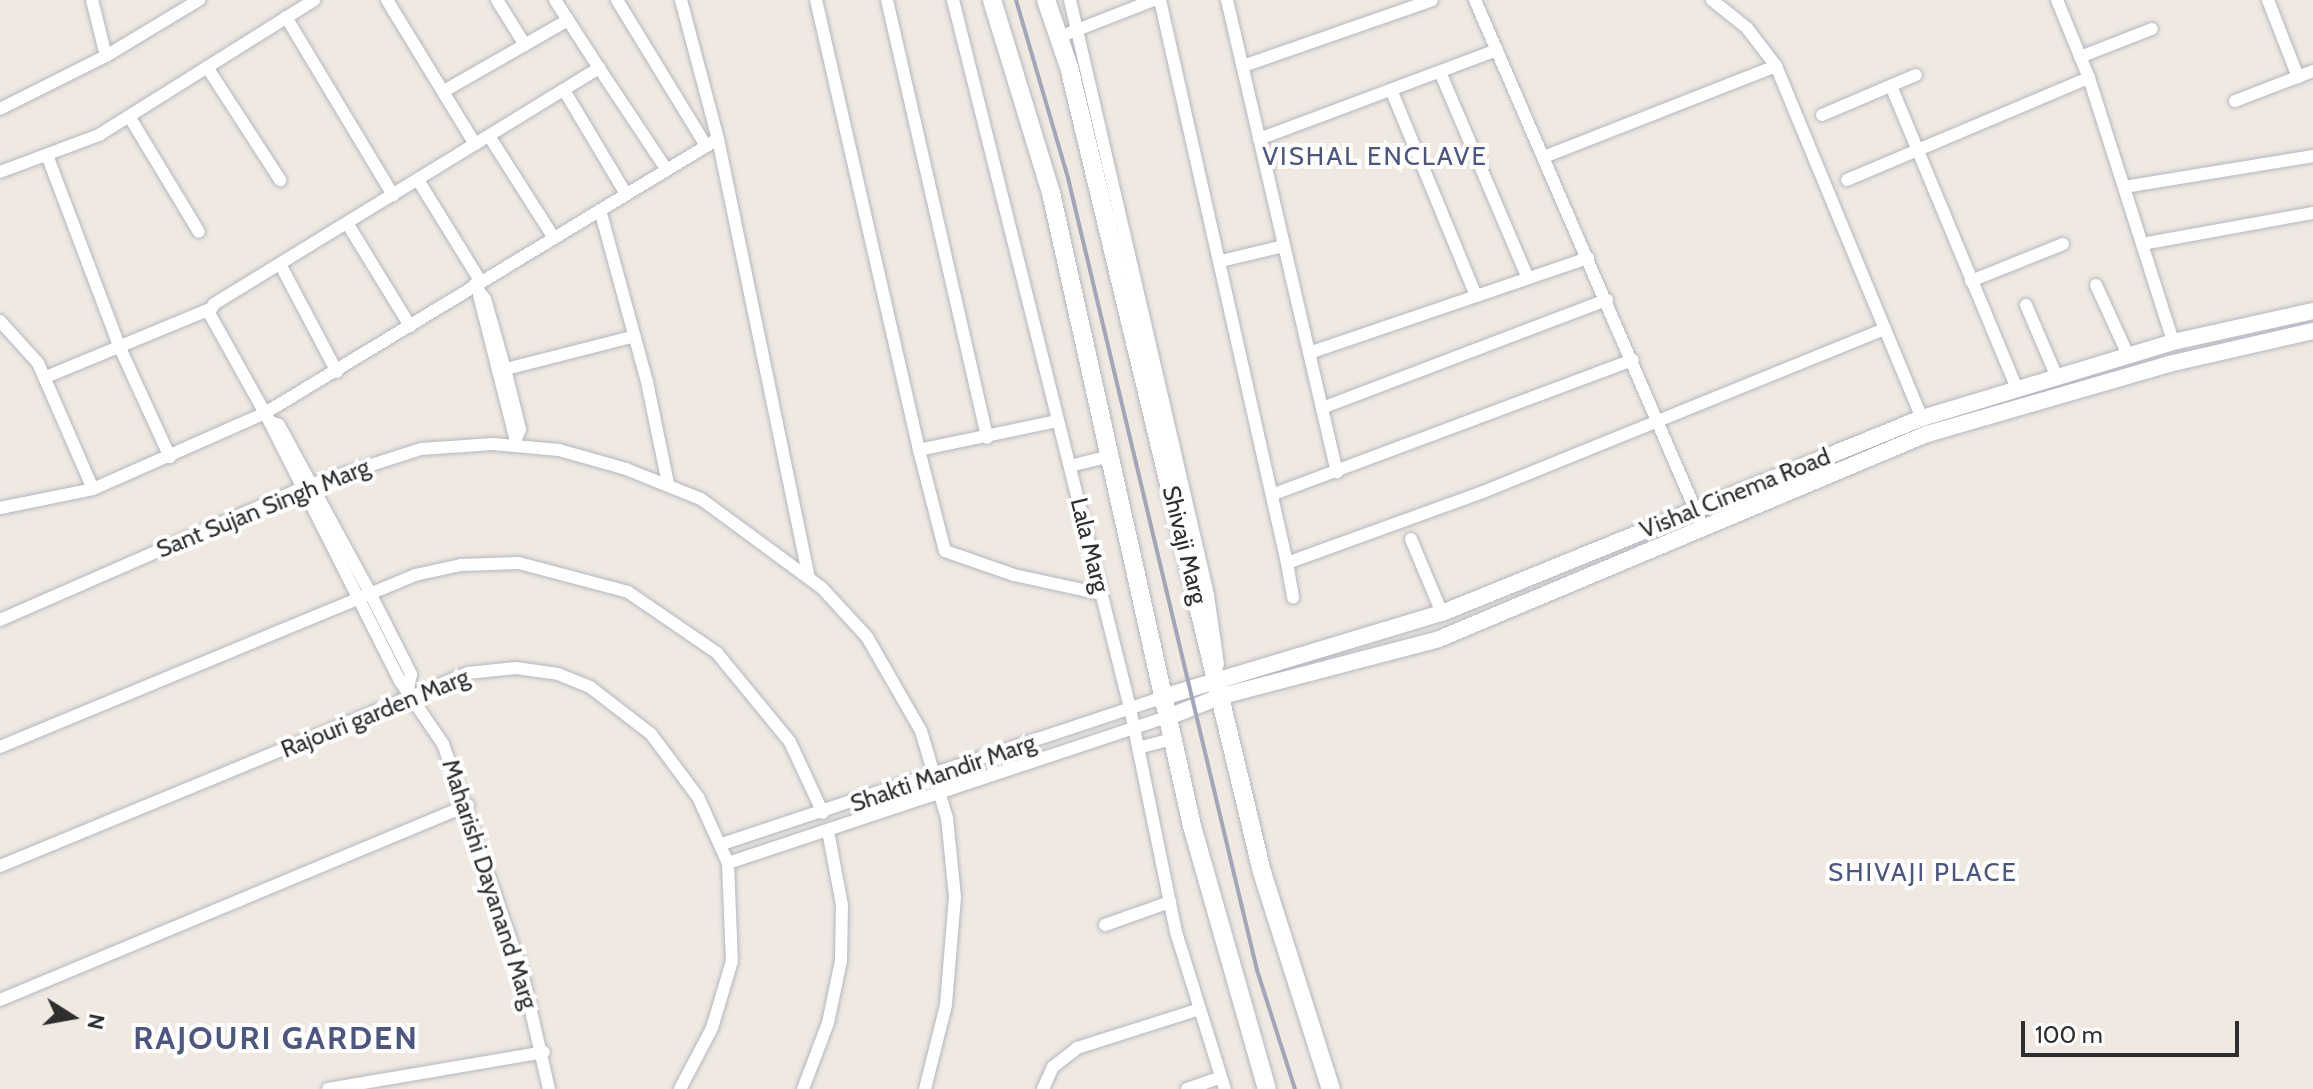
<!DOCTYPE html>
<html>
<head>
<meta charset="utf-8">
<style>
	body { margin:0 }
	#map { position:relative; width:2313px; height:1089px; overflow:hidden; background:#efe9e1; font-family:Cabin,sans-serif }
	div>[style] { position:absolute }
	.roads { filter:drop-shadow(0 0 2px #b4b7c1) drop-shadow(0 0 2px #b4b7c1) }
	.minor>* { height:12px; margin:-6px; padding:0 6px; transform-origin:6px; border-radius:6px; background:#fff }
	.tertiary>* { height:16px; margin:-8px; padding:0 8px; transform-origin:8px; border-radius:8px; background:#fff }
	.secondary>* { height:18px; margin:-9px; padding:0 9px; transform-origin:9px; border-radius:9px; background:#fff }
	.rail>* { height:4px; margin:-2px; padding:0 2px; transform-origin:2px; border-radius:2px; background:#a3a6b8 }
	span { translate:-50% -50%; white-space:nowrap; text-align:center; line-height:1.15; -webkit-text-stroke:8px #fff; paint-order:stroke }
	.street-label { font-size:24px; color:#2e2e2e }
	.neighbourhood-label { font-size:26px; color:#4d5680; letter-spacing:2px }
	.district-label { font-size:32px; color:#4d5680; font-weight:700; letter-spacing:2px }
	.north { position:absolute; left:32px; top:977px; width:80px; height:80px; -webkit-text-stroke:6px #fff; paint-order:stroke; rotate:101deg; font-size:22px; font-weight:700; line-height:32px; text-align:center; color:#2e2e2e }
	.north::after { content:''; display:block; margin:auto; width:28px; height:36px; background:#2e2e2e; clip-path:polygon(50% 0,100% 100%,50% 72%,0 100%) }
	.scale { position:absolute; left:2021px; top:1021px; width:218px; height:36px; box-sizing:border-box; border:4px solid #2e2e2e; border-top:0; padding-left:10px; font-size:24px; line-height:28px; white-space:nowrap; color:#2e2e2e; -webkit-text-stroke:6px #fff; paint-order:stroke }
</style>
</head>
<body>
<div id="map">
	<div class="roads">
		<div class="minor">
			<i style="left:387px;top:0;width:169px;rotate:58.6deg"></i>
			<i style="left:497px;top:0;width:53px;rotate:58.1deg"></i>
			<i style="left:617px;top:0;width:171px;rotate:58.6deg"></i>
			<i style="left:681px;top:0;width:144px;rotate:75.1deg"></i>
			<i style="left:718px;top:139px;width:447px;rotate:78.3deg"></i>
			<i style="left:816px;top:0;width:462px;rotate:77.1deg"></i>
			<i style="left:919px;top:450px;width:142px;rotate:-11.8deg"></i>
			<i style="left:887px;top:0;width:449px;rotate:77.1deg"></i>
			<i style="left:953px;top:0;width:730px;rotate:75.96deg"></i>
			<i style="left:1130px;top:708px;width:229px;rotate:78.4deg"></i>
			<i style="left:1176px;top:932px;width:164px;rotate:72.7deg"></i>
			<i style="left:1070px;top:0;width:611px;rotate:76.94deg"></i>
			<i style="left:1208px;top:595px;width:70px;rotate:81.8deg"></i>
			<i style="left:1160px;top:0;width:577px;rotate:77.29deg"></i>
			<i style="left:1287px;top:563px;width:208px;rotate:-19.9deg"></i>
			<i style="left:1483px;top:492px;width:434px;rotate:-22.1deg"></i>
			<i style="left:1227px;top:0;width:485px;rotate:76.9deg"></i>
			<i style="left:1475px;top:0;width:572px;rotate:66.62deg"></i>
			<i style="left:1712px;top:0;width:45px;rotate:38.7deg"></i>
			<i style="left:1747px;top:28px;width:48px;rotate:52.7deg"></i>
			<i style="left:1776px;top:66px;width:381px;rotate:67.5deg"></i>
			<i style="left:2057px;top:0;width:84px;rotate:67.7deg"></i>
			<i style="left:2089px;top:78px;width:277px;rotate:72.3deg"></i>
			<i style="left:2268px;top:0;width:83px;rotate:68.7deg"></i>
			<i style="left:286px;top:17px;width:208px;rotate:59deg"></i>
			<i style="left:1059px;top:37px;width:102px;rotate:-21.3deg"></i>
			<i style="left:106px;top:56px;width:109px;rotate:-31.1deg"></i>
			<i style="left:2080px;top:57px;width:77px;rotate:-21.3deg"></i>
			<i style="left:1243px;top:66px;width:200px;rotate:-19.2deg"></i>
			<i style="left:207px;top:67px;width:135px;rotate:57.1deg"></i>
			<i style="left:599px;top:68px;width:121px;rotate:56.4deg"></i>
			<i style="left:1440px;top:72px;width:224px;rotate:66.9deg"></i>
			<i style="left:1891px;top:86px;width:326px;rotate:67.4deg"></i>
			<i style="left:564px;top:90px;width:121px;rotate:59.2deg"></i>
			<i style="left:444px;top:91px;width:143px;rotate:-29.8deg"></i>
			<i style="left:1392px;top:92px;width:221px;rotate:67.6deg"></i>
			<i style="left:2235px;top:101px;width:84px;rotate:-21deg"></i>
			<i style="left:0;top:109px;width:119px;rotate:-26.6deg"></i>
			<i style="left:106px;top:56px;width:58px;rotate:-104deg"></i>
			<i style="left:1822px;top:115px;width:102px;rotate:-23.1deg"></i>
			<i style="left:129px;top:116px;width:135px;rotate:58.9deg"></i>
			<i style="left:489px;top:136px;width:121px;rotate:57.5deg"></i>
			<i style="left:1259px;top:139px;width:254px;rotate:-20.5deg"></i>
			<i style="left:47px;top:155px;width:206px;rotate:69.3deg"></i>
			<i style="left:120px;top:348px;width:120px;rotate:65.4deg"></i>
			<i style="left:1544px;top:157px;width:249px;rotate:-21.4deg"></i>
			<i style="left:0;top:172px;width:106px;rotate:-20.5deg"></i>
			<i style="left:99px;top:135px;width:254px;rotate:-32.1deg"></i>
			<i style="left:418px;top:180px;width:120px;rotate:58.3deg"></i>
			<i style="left:1847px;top:180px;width:263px;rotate:-22.9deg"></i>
			<i style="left:2124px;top:187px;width:192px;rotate:-9.3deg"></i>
			<i style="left:600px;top:210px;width:178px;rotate:74.7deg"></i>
			<i style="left:647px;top:382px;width:103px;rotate:78.3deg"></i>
			<i style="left:347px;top:223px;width:121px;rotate:58.5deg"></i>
			<i style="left:2142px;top:244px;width:174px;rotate:-10.3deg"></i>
			<i style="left:1221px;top:261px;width:65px;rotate:-13.4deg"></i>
			<i style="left:280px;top:264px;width:122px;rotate:62.2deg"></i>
			<i style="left:1971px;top:281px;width:99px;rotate:-21.9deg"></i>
			<i style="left:474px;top:285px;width:18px;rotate:52deg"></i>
			<i style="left:485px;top:299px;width:73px;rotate:74.1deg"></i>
			<i style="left:505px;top:369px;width:62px;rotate:76deg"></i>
			<i style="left:520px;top:429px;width:11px;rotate:112deg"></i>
			<i style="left:2096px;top:285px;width:77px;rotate:65.4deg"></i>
			<i style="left:479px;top:295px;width:151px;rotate:75.8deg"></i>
			<i style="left:2026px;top:305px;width:76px;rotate:66.8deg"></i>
			<i style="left:0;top:321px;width:57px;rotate:47.9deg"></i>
			<i style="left:38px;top:363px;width:137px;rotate:66.4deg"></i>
			<i style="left:1309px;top:353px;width:295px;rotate:-18.8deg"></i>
			<i style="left:498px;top:371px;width:141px;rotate:-14.3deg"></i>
			<i style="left:46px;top:377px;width:178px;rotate:-22.5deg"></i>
			<i style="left:1322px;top:408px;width:305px;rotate:-20.8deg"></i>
			<i style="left:270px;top:422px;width:9px;rotate:18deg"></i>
			<i style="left:279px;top:425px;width:189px;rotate:61.5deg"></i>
			<i style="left:369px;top:591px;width:93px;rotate:63.2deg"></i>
			<i style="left:411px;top:674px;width:15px;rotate:101deg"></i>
			<i style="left:919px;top:450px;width:104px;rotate:75.6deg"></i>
			<i style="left:945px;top:551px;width:73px;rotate:19.2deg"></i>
			<i style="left:1014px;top:575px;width:90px;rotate:12.2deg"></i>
			<i style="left:1070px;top:466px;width:41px;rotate:-14deg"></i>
			<i style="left:1274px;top:494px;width:383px;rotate:-20.5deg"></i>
			<i style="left:0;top:508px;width:95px;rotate:-11.5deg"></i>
			<i style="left:93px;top:489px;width:188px;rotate:-23.8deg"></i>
			<i style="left:265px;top:413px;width:529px;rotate:-31.17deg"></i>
			<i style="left:1411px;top:539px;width:80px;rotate:67.3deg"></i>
			<i style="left:1287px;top:563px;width:35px;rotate:80deg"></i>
			<i style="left:0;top:620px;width:340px;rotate:-23.6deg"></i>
			<i style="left:312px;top:484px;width:114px;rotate:-17.8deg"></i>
			<i style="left:421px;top:449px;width:72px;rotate:-4deg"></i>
			<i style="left:493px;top:444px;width:66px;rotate:5.2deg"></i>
			<i style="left:559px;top:450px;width:70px;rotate:15.8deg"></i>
			<i style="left:626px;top:469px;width:81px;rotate:21.8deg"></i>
			<i style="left:701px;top:499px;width:150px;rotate:36.3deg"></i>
			<i style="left:822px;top:588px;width:67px;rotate:47.4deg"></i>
			<i style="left:867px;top:637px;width:108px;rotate:60.1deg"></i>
			<i style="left:921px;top:731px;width:91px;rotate:73.4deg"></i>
			<i style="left:947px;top:818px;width:79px;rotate:84.2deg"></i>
			<i style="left:955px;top:897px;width:108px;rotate:94.8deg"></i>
			<i style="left:946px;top:1005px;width:87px;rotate:104deg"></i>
			<i style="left:0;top:747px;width:449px;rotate:-22.5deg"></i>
			<i style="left:415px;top:575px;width:47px;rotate:-12.3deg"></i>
			<i style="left:461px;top:565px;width:58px;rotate:-2deg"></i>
			<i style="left:519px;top:563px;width:113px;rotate:14.9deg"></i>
			<i style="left:628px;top:592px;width:108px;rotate:34.4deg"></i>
			<i style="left:717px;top:653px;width:115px;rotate:50.6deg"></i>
			<i style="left:790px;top:742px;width:78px;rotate:65.1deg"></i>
			<i style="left:1138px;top:748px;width:35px;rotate:-15deg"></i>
			<i style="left:722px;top:844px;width:465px;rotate:-18.4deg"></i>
			<i style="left:728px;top:863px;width:464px;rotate:-18.4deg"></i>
			<i style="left:0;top:866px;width:506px;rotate:-22.41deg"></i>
			<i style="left:468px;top:673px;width:48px;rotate:-5.9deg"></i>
			<i style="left:516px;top:668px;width:42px;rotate:8.1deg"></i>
			<i style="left:558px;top:674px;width:35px;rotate:22deg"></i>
			<i style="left:590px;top:687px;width:77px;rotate:37.6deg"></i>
			<i style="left:651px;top:734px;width:79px;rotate:53.3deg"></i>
			<i style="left:698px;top:797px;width:72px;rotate:65.6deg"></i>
			<i style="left:728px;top:863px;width:98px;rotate:87.7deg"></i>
			<i style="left:732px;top:961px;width:70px;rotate:106.6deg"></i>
			<i style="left:712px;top:1028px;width:69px;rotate:117.7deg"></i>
			<i style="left:1105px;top:925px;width:69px;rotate:-19.5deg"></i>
			<i style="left:0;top:1000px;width:507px;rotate:-22.62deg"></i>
			<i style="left:328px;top:1089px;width:219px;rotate:-9.7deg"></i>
			<i style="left:549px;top:1089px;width:120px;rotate:-103deg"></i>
			<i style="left:522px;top:972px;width:241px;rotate:-109.1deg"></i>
			<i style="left:443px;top:744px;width:76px;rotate:-124.3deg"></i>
			<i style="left:400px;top:681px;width:290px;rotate:-116.7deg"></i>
			<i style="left:270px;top:422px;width:125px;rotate:-119.2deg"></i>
			<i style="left:209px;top:313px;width:10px;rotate:-61deg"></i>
			<i style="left:214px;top:304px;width:452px;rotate:-31.5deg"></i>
			<i style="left:599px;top:68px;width:81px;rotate:-122.9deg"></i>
			<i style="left:803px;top:1089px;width:71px;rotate:-69.3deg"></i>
			<i style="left:828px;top:1023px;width:63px;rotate:-78.2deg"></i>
			<i style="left:841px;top:961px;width:56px;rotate:-89deg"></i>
			<i style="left:842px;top:905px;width:75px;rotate:-100.7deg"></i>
			<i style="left:1043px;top:1089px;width:24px;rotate:-66deg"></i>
			<i style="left:1053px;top:1067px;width:31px;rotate:-38deg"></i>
			<i style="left:1077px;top:1048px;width:126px;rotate:-17.6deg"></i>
			<i style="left:1187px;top:1089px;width:36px;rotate:-19deg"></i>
		</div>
		<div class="tertiary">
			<i style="left:1163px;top:697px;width:291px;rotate:-16.8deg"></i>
			<i style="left:1442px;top:613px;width:518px;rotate:-22.11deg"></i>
			<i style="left:1922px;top:418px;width:262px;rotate:-16.8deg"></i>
			<i style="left:2173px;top:342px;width:143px;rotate:-12.5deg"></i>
			<i style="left:1168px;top:717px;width:58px;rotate:-21.3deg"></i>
			<i style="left:1222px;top:696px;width:224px;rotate:-14.7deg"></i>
			<i style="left:1439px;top:639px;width:529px;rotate:-22.79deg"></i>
			<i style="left:1927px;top:434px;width:252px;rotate:-16.1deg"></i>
			<i style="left:2169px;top:364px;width:148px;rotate:-12.9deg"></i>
		</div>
		<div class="secondary">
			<i style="left:992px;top:0;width:202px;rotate:73deg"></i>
			<i style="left:1051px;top:193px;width:649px;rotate:77.44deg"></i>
			<i style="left:1192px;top:826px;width:273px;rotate:74.1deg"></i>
			<i style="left:1046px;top:0;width:71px;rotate:71.1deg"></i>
			<i style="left:1069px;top:67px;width:828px;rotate:76.52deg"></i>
			<i style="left:1262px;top:872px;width:228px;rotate:72.4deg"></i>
		</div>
	</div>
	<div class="rail">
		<i style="left:1016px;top:0;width:185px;rotate:73.7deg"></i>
		<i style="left:1068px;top:178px;width:814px;rotate:76.58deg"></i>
		<i style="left:1257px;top:970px;width:125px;rotate:72.3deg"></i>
	</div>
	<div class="street-label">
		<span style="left:1735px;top:493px;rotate:-22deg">Vishal Cinema Road</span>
		<span style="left:263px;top:508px;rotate:-22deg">Sant Sujan Singh Marg</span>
		<span style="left:1090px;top:545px;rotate:76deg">Lala Marg</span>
		<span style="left:1185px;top:545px;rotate:76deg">Shivaji Marg</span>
		<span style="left:375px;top:713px;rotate:-22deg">Rajouri garden Marg</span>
		<span style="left:943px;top:773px;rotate:-19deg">Shakti Mandir Marg</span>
		<span style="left:490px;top:884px;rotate:72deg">Maharishi Dayanand Marg</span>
	</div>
	<div class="neighbourhood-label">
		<span style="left:1375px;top:157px">VISHAL ENCLAVE</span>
		<span style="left:1923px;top:873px">SHIVAJI PLACE</span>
	</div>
	<div class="district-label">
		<span style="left:276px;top:1038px">RAJOURI GARDEN</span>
	</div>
	<div class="north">N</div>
	<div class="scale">100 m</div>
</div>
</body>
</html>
